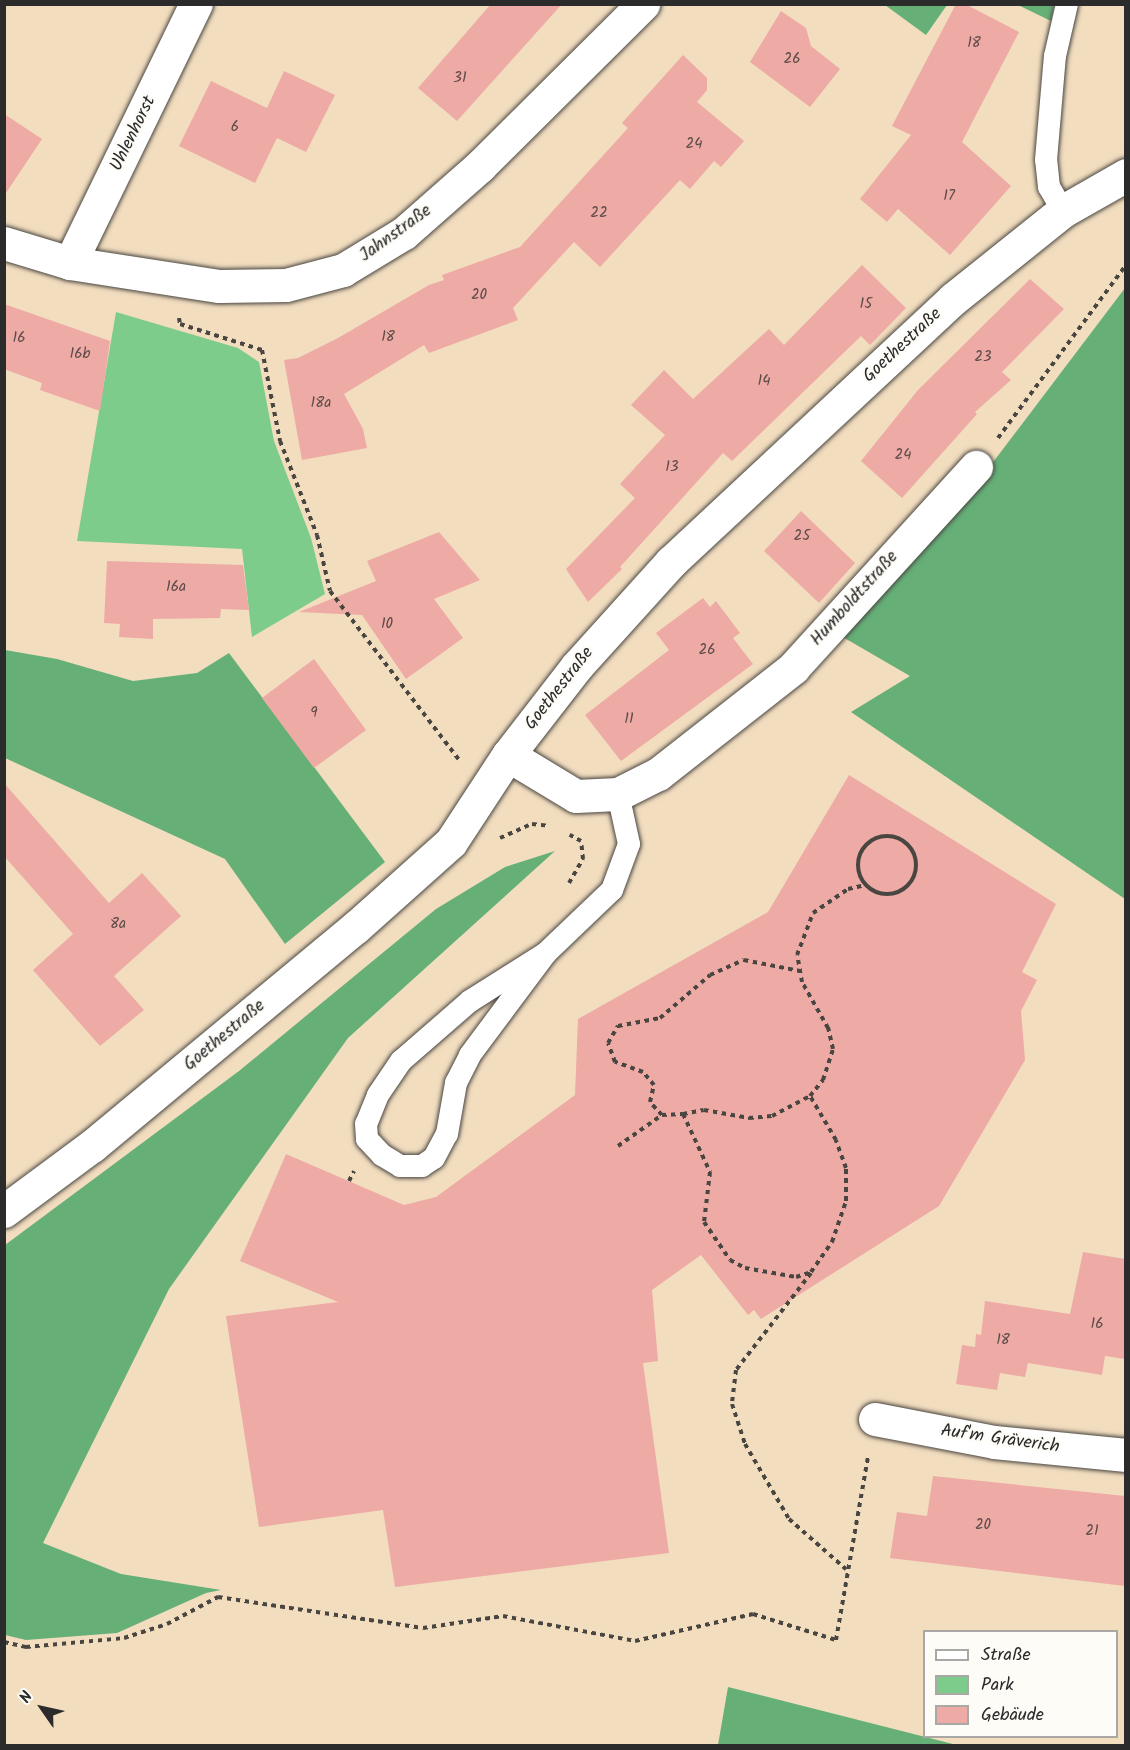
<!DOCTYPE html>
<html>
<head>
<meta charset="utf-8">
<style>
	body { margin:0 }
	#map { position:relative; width:1130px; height:1750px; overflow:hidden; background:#f2ddbf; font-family:Kalam,sans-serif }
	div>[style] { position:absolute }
	.green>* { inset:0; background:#7dcc8c }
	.forest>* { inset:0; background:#66b078 }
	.building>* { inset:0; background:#eeaaa4 }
	.path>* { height:4px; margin-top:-2px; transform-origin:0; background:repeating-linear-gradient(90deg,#494641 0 4.5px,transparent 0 9px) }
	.path>.ring { margin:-2px; padding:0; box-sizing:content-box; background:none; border:4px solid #494641; border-radius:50% }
	.roads { filter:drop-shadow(0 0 2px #494641) drop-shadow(0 0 2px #494641) }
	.service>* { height:22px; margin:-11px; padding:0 11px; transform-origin:11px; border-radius:11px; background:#fff }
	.minor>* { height:33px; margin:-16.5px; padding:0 16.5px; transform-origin:16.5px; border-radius:16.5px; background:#fff }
	.tertiary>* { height:33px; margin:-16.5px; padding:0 16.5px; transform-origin:16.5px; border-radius:16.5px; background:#fff }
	span { translate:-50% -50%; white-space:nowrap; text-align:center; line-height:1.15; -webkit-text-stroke:5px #fdfcf7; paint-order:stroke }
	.number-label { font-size:15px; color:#5c4b49 }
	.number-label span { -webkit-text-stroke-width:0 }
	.street-label { font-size:18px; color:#2b2b2b }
	.frame { position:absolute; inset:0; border:6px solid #2b2b2b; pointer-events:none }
	.legend { position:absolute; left:923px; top:1630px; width:195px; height:108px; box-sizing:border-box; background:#fdfcf7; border:2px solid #a9a8a5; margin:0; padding:8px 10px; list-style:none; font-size:18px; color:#2b2b2b }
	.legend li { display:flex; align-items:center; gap:12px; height:30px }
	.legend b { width:30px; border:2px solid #a9a8a5 }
	.north { position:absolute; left:12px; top:1678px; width:60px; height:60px; -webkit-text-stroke:4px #fdfcf7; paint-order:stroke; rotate:304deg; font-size:16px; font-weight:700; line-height:24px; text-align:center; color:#2b2b2b }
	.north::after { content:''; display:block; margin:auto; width:21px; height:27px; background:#2b2b2b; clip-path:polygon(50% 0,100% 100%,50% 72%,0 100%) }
</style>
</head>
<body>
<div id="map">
	<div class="green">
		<i style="clip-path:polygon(116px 312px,238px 348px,259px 362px,274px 441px,311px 538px,325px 594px,252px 637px,242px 549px,77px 541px)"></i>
	</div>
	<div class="forest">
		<i style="clip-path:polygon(885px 5px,947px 5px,926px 35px)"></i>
		<i style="clip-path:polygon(1018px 5px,1054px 5px,1051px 21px)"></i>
		<i style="clip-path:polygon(1125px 288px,1125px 899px,851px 712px,910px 676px,841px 636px,975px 486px)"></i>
		<i style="clip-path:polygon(5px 650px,57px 659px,133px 681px,197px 673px,229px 653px,385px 862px,285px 944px,225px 859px,5px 758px)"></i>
		<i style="clip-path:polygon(555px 851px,348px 1038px,169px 1289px,43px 1543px,121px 1574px,221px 1590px,206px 1593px,117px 1633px,26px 1640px,5px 1635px,5px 1245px,239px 1071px,436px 909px,505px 867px)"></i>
		<i style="clip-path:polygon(728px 1687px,953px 1744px,961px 1745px,718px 1745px)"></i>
	</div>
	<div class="building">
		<i style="clip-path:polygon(491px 4px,562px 4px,457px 121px,418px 88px)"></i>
		<i style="clip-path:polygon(956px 4px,965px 4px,1019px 32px,962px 142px,1011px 186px,950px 255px,898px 209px,887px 222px,860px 199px,911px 135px,892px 126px)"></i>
		<i style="clip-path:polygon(781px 11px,806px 28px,811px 46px,840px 69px,810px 107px,750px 62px)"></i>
		<i style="clip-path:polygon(683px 55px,707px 78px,707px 90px,697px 102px,744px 141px,721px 167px,714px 161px,690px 189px,680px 180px,600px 267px,574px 242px,513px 308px,518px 320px,429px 353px,424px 345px,344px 394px,363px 429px,367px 448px,302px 460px,284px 360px,298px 358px,338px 338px,429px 285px,444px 280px,442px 275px,520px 247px,628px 128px,622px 123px)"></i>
		<i style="clip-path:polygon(284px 71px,335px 95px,306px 152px,277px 138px,255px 183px,179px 146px,211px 81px,267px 108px)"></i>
		<i style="clip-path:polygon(4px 114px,42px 139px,4px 196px)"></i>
		<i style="clip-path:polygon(862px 265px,906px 308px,870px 345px,861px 336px,732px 461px,723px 453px,620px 567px,622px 569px,588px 602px,566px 569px,635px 498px,620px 484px,665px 435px,631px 405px,664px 370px,693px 399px,769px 329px,784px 345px)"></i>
		<i style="clip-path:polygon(1030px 279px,1064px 309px,1002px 372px,1011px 380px,975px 412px,977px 414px,902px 498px,861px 461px,918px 390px)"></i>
		<i style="clip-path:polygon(4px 304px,110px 341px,100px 411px,40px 390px,42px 383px,4px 369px)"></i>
		<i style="clip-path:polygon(801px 511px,855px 563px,819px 603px,764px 551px)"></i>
		<i style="clip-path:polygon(439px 532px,480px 580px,434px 599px,463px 638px,406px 679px,362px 615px,299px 612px,376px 581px,367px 561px)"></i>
		<i style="clip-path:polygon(107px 561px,243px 565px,249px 610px,221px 609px,220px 618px,153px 619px,153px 639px,119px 637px,120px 624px,104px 623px)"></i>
		<i style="clip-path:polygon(703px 598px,710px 607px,716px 601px,740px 633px,733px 638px,753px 664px,621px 761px,585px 715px,669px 650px,656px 633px)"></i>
		<i style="clip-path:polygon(314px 659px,366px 730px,314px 768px,262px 698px)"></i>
		<i style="clip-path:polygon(849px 775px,1056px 904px,1022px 972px,1037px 980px,1021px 1011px,1025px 1060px,939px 1206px,761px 1319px,754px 1310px,748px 1315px,701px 1255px,652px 1290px,658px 1361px,643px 1363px,669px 1553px,395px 1587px,383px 1510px,259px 1527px,226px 1316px,338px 1302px,240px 1261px,286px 1154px,404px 1205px,436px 1197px,575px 1095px,578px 1019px,768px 912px)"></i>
		<i style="clip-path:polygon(4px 783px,109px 903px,142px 873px,181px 916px,114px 976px,144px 1010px,100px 1046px,33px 970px,73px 934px,4px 856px)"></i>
		<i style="clip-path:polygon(1083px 1252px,1125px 1259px,1125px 1359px,1105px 1356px,1102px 1375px,1028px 1363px,1025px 1377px,1000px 1373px,997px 1390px,956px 1384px,962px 1345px,975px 1347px,976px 1334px,981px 1335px,985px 1301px,1070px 1314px)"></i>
		<i style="clip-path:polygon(933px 1476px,1125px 1496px,1125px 1586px,890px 1558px,897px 1512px,927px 1516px)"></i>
	</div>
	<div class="path">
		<i style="left:179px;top:318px;width:6px;rotate:81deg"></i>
		<i style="left:180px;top:324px;width:86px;rotate:17.6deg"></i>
		<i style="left:262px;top:350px;width:93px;rotate:78.8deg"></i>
		<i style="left:280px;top:441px;width:101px;rotate:68.5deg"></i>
		<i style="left:317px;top:535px;width:57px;rotate:76.9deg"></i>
		<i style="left:330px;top:591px;width:213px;rotate:52.6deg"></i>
		<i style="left:998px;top:438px;width:215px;rotate:-53.5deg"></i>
		<i class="ring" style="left:858px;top:836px;width:54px;height:54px"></i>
		<i style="left:500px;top:838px;width:35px;rotate:-24deg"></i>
		<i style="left:532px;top:824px;width:18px;rotate:6deg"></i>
		<i style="left:569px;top:883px;width:28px;rotate:-60deg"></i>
		<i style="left:583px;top:859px;width:18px;rotate:-96deg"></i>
		<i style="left:581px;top:841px;width:13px;rotate:-151deg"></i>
		<i style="left:683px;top:1114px;width:21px;rotate:-11deg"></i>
		<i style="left:704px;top:1110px;width:46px;rotate:10.1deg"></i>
		<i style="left:749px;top:1118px;width:23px;rotate:-5deg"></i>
		<i style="left:772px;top:1116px;width:43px;rotate:-27.8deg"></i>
		<i style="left:662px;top:1115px;width:18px;rotate:-133deg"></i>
		<i style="left:650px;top:1102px;width:17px;rotate:-77deg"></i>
		<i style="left:654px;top:1085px;width:17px;rotate:-130deg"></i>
		<i style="left:643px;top:1072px;width:30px;rotate:-160deg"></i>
		<i style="left:615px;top:1062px;width:20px;rotate:-110deg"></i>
		<i style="left:608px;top:1043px;width:20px;rotate:-60deg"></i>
		<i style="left:618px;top:1026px;width:43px;rotate:-10.8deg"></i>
		<i style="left:660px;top:1018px;width:66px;rotate:-40.7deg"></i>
		<i style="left:710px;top:975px;width:37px;rotate:-24deg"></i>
		<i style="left:744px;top:960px;width:57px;rotate:11.1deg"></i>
		<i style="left:618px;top:1146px;width:54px;rotate:-35.2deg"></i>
		<i style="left:662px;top:1115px;width:21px;rotate:-3deg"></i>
		<i style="left:683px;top:1114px;width:64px;rotate:65deg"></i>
		<i style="left:710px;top:1172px;width:50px;rotate:96.8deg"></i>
		<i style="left:704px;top:1222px;width:46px;rotate:55.6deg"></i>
		<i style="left:730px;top:1260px;width:17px;rotate:28deg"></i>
		<i style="left:745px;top:1268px;width:52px;rotate:10deg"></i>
		<i style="left:796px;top:1277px;width:16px;rotate:-18deg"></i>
		<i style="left:811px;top:1272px;width:37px;rotate:-55deg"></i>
		<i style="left:832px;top:1242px;width:43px;rotate:-71.1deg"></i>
		<i style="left:846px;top:1201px;width:33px;rotate:-90deg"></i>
		<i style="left:846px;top:1168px;width:30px;rotate:-110deg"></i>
		<i style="left:836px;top:1140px;width:51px;rotate:-120.6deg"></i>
		<i style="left:810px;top:1096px;width:21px;rotate:-51deg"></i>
		<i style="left:823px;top:1080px;width:33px;rotate:-72deg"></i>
		<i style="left:833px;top:1049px;width:22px;rotate:-103deg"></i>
		<i style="left:828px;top:1028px;width:53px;rotate:-119.5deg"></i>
		<i style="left:802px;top:982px;width:27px;rotate:-100deg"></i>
		<i style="left:797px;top:955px;width:45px;rotate:-69.1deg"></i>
		<i style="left:813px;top:913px;width:42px;rotate:-34.4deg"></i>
		<i style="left:848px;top:889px;width:18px;rotate:-13deg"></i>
		<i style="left:349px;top:1181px;width:11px;rotate:-63deg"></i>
		<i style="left:811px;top:1273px;width:123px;rotate:127.7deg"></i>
		<i style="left:736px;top:1370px;width:34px;rotate:97deg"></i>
		<i style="left:732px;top:1404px;width:42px;rotate:72deg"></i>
		<i style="left:745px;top:1444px;width:87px;rotate:59.6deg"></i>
		<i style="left:789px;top:1519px;width:76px;rotate:41.3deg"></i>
		<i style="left:4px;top:1642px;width:23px;rotate:13deg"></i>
		<i style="left:26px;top:1647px;width:98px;rotate:-5.2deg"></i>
		<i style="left:124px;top:1638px;width:45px;rotate:-18deg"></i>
		<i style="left:167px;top:1624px;width:58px;rotate:-27.9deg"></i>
		<i style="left:218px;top:1597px;width:207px;rotate:8.6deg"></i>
		<i style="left:423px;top:1628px;width:81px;rotate:-8.5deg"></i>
		<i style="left:503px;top:1616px;width:134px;rotate:10.7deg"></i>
		<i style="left:635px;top:1641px;width:121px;rotate:-12.9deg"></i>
		<i style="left:753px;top:1614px;width:87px;rotate:17.4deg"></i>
		<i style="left:836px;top:1640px;width:187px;rotate:-80.1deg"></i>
	</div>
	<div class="roads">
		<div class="service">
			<i style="left:1063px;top:211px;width:28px;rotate:-120deg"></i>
			<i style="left:1049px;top:187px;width:27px;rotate:-96deg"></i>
			<i style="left:1046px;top:160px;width:104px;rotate:-85.1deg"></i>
			<i style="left:1055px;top:56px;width:53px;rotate:-77deg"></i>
			<i style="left:546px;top:953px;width:90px;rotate:147.7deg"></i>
			<i style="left:470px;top:1001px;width:91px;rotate:139deg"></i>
			<i style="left:401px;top:1061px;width:41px;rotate:124.1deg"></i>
			<i style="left:378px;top:1095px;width:31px;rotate:112deg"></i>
			<i style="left:366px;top:1124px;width:15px;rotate:86deg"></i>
			<i style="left:367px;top:1139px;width:22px;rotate:47deg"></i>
			<i style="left:382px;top:1155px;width:21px;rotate:31deg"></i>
			<i style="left:400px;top:1166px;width:22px"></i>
			<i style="left:422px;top:1166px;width:14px;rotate:-34deg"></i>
			<i style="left:434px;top:1158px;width:27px;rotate:-62deg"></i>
			<i style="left:447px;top:1134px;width:52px;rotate:-80deg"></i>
			<i style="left:456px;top:1083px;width:31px;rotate:-63deg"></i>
			<i style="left:470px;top:1055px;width:127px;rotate:-53.3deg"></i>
			<i style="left:546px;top:953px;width:91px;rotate:-43.7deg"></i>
			<i style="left:612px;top:890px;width:49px;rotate:-69.7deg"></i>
			<i style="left:629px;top:844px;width:51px;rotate:-102.4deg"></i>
		</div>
		<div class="minor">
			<i style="left:70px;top:263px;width:288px;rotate:-64.1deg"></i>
			<i style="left:508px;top:755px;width:79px;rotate:31.1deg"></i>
			<i style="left:576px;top:796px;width:42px;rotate:-2.7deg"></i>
			<i style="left:618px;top:794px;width:45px;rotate:-26.6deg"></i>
			<i style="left:658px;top:774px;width:172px;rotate:-38.1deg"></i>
			<i style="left:793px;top:668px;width:272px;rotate:-47.7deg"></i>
			<i style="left:875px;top:1419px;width:121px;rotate:10.9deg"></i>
			<i style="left:994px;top:1442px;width:133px;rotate:5.6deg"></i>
		</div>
		<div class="tertiary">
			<i style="left:4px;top:243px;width:69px;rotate:16.9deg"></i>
			<i style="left:70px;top:263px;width:151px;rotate:8.8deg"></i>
			<i style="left:219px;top:286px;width:67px;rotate:-0.9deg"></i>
			<i style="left:286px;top:285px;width:59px;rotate:-14.7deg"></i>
			<i style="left:343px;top:270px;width:71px;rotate:-31.2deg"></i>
			<i style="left:404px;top:233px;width:101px;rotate:-41.4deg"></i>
			<i style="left:480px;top:166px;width:230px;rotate:-44.8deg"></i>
			<i style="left:4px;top:1211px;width:109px;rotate:-36.5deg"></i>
			<i style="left:92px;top:1146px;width:343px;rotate:-39.7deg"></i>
			<i style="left:356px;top:927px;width:127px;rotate:-41.8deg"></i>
			<i style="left:451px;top:842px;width:104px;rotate:-56.8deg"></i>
			<i style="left:508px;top:755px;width:113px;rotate:-52.2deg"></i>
			<i style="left:577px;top:666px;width:140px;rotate:-47.9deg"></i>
			<i style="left:671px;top:562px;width:386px;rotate:-43deg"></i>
			<i style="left:953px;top:299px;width:141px;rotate:-38.7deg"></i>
			<i style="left:1063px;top:211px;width:73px;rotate:-29.7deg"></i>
		</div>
	</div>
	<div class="number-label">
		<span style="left:974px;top:44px">18</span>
		<span style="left:792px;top:60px">26</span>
		<span style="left:460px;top:79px">31</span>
		<span style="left:235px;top:128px">6</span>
		<span style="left:694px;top:145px">24</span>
		<span style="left:949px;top:197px">17</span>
		<span style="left:599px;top:214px">22</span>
		<span style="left:479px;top:296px">20</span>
		<span style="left:866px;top:305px">15</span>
		<span style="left:388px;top:338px">18</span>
		<span style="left:19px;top:339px">16</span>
		<span style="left:80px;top:355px">16b</span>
		<span style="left:983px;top:358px">23</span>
		<span style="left:764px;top:382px">14</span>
		<span style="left:321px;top:404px">18a</span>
		<span style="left:903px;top:456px">24</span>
		<span style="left:672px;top:468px">13</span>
		<span style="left:802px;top:537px">25</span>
		<span style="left:176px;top:588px">16a</span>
		<span style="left:387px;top:625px">10</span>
		<span style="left:707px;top:651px">26</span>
		<span style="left:314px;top:714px">9</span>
		<span style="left:629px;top:720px">11</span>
		<span style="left:118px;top:925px">8a</span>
		<span style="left:1097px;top:1325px">16</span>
		<span style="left:1003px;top:1341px">18</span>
		<span style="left:983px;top:1526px">20</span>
		<span style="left:1092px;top:1532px">21</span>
	</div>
	<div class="street-label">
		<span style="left:134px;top:134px;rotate:-64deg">Uhlenhorst</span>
		<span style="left:396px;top:234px;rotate:-36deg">Jahnstraße</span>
		<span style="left:903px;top:346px;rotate:-43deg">Goethestraße</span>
		<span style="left:855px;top:599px;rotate:-48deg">Humboldtstraße</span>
		<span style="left:560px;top:689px;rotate:-52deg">Goethestraße</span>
		<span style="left:225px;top:1036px;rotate:-40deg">Goethestraße</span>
		<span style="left:1000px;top:1440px;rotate:8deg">Auf'm Gräverich</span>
	</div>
	<div class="frame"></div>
	<ul class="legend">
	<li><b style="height:8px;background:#fff"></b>Straße</li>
	<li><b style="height:16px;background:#7dcc8c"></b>Park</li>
	<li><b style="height:16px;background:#eeaaa4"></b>Gebäude</li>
	</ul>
	<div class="north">N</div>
</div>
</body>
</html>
